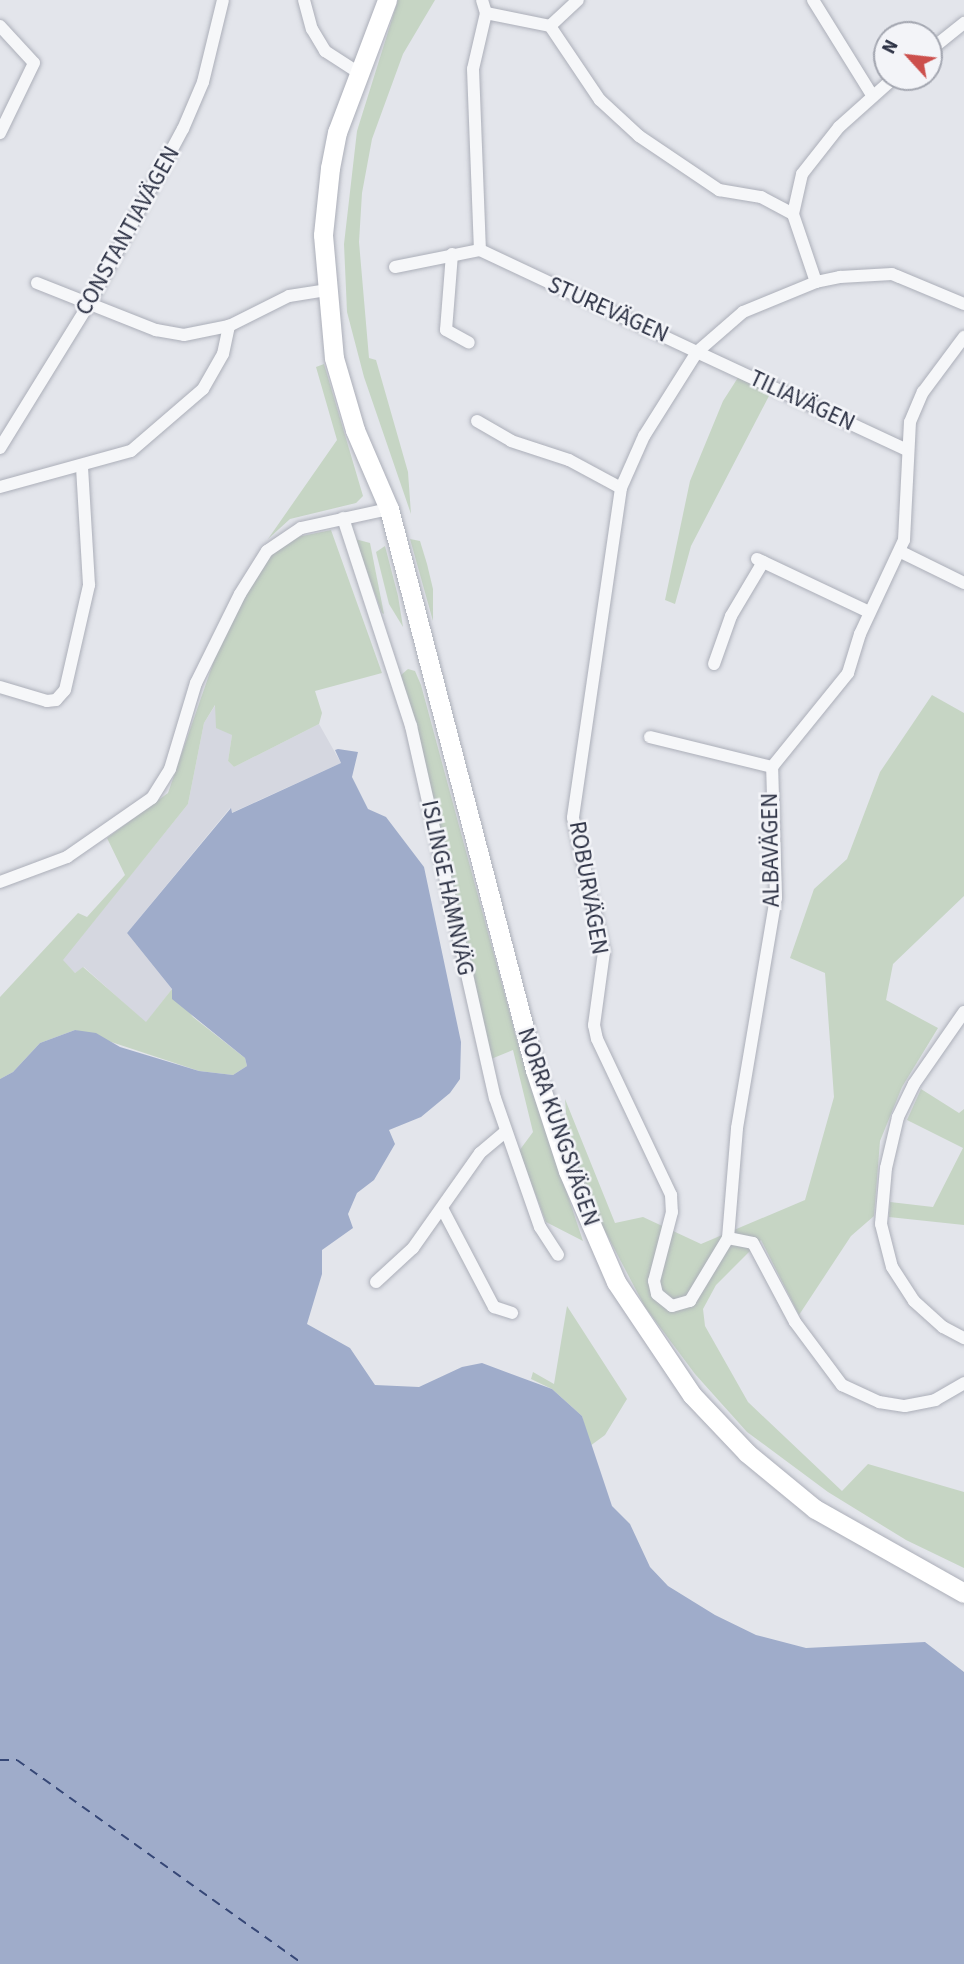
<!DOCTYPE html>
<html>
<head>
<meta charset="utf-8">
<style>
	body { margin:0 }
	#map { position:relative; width:964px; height:1964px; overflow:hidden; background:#e3e5eb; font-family:"Source Sans 3",sans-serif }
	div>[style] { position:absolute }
	.built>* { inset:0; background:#d5d7e0 }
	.green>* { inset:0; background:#c6d5c4 }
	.water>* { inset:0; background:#9facca }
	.ferry>* { height:2px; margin-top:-1px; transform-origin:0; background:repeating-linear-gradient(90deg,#364776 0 9px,transparent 0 16px) }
	.roads { filter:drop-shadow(0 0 2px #acafb9) drop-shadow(0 0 2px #acafb9) }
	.street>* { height:12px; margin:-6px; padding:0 6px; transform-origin:6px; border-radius:6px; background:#f6f7f9 }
	.secondary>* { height:19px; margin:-9.5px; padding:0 9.5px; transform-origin:9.5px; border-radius:9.5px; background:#fff }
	span { translate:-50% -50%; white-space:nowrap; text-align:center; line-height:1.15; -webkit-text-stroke:5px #f3f4f8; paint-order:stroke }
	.street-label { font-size:23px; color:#2b3043 }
	.north { position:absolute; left:873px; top:21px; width:70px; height:70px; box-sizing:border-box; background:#f3f4f8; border:2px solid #a3a6b0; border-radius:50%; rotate:297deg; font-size:19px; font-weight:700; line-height:28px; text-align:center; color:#2b3043 }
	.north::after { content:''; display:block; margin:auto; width:24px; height:32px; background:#cc4f4c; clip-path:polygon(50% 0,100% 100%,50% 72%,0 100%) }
</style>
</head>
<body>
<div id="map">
	<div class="built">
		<i style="clip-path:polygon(216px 704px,232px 735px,228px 761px,234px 767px,319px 724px,341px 763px,231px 813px,230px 808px,127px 933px,172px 989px,146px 1023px,84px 967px,75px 973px,62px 960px,188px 804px,204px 723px)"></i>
	</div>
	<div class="green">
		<i style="clip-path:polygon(398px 0,435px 0,403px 54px,372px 139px,362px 193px,359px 242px,369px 358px,376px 360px,408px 472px,411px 514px,364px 377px,347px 312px,344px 244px,357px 131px)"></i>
		<i style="clip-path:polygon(324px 364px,363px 496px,356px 503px,290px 519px,268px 539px,337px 440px,316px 367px)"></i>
		<i style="clip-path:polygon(739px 376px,770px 394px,691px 546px,675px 604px,665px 600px,690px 481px,723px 401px)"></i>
		<i style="clip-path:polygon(331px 530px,382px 673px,315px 691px,322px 713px,319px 724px,234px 767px,228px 761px,232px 735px,216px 728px,215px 705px,204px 723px,188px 804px,63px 960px,75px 973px,83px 967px,146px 1022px,172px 989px,193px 1017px,245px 1058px,247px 1066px,233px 1075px,199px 1071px,75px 1030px,40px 1043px,13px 1072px,0 1079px,0 997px,78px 913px,87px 917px,125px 875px,107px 838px,168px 793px,218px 649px,249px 583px,269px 554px,292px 538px)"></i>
		<i style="clip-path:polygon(355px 539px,370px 543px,384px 614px,382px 613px)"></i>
		<i style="clip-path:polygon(410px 539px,420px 541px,427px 564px,433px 589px,433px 621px)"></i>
		<i style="clip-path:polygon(385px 546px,398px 596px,403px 627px,389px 604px,376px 552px)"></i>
		<i style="clip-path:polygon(408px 669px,415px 671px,421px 685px,521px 1055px,583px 1241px,546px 1222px,519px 1151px,533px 1132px,513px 1050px,491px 1059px,401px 675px)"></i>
		<i style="clip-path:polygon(932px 695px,964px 713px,964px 896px,893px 964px,886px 1000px,938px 1028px,902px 1087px,880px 1141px,874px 1216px,851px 1236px,799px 1315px,761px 1240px,716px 1285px,703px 1309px,705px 1326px,748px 1402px,842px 1491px,868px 1464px,964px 1492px,964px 1568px,906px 1540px,828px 1492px,747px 1432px,695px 1374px,645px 1307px,596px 1214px,568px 1141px,565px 1099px,615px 1223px,643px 1217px,701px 1244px,805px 1200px,834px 1097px,825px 973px,790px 958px,814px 889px,847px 859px,880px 772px)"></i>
		<i style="clip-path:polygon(921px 1089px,959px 1113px,964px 1109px,964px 1225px,889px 1217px,890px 1202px,933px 1207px,963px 1148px,907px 1120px)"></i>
		<i style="clip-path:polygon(567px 1306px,627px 1399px,605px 1435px,590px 1446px,582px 1416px,552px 1389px,531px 1379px,533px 1372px,554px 1384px)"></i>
	</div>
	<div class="water">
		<i style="clip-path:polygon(338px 749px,358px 752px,352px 777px,368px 809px,386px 817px,424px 867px,461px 1042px,460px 1079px,450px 1093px,421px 1117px,389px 1130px,395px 1144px,374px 1180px,357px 1193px,348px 1214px,353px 1228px,322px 1250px,322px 1274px,307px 1324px,350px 1348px,375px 1385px,419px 1387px,462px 1367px,482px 1363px,552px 1389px,582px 1416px,612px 1506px,630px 1524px,650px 1567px,668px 1586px,715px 1615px,756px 1635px,806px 1648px,925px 1642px,964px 1672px,964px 1964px,0 1964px,0 1079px,13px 1072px,40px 1043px,75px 1030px,96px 1033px,120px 1047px,199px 1071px,233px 1075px,247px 1066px,245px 1058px,172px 999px,172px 989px,127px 933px,231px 808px,232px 813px,341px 763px,335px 750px)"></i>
	</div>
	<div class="ferry">
		<i style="left:0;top:1760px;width:17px"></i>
		<i style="left:17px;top:1760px;width:351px;rotate:35.5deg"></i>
	</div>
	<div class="roads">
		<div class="street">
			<i style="left:304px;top:0;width:30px;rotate:75deg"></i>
			<i style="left:312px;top:29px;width:26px;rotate:59deg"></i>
			<i style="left:325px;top:51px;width:40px;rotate:32.9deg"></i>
			<i style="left:482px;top:0;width:14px;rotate:73deg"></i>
			<i style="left:486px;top:13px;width:57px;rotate:103.1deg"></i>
			<i style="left:473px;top:69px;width:181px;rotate:87.8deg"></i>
			<i style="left:480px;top:250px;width:240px;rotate:25.2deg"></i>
			<i style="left:697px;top:352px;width:61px;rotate:-41deg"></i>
			<i style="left:743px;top:312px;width:79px;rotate:-22.3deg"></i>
			<i style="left:816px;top:282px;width:25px;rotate:-12deg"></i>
			<i style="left:840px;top:277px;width:52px;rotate:-3.3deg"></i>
			<i style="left:892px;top:274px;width:78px;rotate:22.6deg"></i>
			<i style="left:813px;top:0;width:112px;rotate:58.2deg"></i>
			<i style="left:486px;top:13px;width:65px;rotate:11.5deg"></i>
			<i style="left:550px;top:26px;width:89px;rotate:56deg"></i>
			<i style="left:600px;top:100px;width:53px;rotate:42.7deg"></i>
			<i style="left:639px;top:136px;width:97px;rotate:34deg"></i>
			<i style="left:719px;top:190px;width:43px;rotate:9.5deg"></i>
			<i style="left:761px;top:197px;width:36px;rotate:28deg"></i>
			<i style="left:0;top:26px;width:50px;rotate:47.4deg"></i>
			<i style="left:34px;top:63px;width:78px;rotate:115.9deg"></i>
			<i style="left:550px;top:26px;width:38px;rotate:-43deg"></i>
			<i style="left:929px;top:51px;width:45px;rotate:-38.7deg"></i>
			<i style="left:452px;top:254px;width:76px;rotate:94.5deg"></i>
			<i style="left:446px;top:330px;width:26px;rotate:29deg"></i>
			<i style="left:395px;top:267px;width:87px;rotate:-11.3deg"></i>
			<i style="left:816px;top:282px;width:72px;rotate:-108.7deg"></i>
			<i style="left:793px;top:214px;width:41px;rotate:-77.3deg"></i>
			<i style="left:802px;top:174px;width:60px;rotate:-51.8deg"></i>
			<i style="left:839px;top:127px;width:75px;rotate:-41.8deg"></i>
			<i style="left:37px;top:283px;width:128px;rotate:21.6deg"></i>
			<i style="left:156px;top:330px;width:28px;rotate:10deg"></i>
			<i style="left:184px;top:335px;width:46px;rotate:-11.3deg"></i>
			<i style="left:229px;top:326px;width:67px;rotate:-26.6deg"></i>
			<i style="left:289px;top:296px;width:36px;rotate:-9deg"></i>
			<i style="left:477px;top:421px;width:39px;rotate:30deg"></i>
			<i style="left:511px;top:441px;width:61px;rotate:18.1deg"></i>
			<i style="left:569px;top:460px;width:59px;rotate:28.3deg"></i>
			<i style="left:0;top:448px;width:169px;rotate:-58.3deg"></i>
			<i style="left:89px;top:304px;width:199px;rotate:-61.8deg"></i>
			<i style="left:183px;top:129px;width:51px;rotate:-66.9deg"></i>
			<i style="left:203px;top:82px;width:84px;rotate:-76.3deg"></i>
			<i style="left:907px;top:450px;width:232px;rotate:-155deg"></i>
			<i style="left:697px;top:352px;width:99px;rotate:122.2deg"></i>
			<i style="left:644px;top:436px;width:57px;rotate:113.9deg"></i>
			<i style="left:621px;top:488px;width:333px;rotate:98.3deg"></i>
			<i style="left:573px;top:818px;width:138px;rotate:77deg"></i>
			<i style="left:604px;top:952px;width:74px;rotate:97.8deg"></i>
			<i style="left:594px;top:1025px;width:14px;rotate:78deg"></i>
			<i style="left:597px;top:1039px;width:173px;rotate:64.6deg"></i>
			<i style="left:671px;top:1195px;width:17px;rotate:87deg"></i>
			<i style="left:672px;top:1212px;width:71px;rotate:104.6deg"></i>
			<i style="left:654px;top:1281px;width:13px;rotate:77deg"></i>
			<i style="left:657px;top:1294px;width:19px;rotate:39deg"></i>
			<i style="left:672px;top:1306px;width:19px;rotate:-16deg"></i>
			<i style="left:690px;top:1301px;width:74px;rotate:-58.9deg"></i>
			<i style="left:728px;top:1238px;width:110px;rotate:-85.3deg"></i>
			<i style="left:737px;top:1128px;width:233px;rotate:-80.4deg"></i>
			<i style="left:776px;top:898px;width:131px;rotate:-91.7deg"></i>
			<i style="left:772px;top:767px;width:121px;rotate:-51deg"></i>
			<i style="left:848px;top:673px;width:41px;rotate:-72.9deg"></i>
			<i style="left:860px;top:634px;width:104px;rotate:-64.9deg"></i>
			<i style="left:904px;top:540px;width:118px;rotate:-87.1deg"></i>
			<i style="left:910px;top:422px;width:33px;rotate:-67deg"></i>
			<i style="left:923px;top:392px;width:69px;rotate:-53.3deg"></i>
			<i style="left:0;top:487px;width:136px;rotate:-15.4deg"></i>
			<i style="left:131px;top:451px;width:95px;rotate:-40.7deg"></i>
			<i style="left:203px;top:389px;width:40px;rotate:-60.3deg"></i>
			<i style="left:223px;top:354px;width:29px;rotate:-78deg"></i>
			<i style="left:343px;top:518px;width:219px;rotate:71.9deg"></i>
			<i style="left:411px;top:726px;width:381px;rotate:77.3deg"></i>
			<i style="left:495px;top:1098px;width:137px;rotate:70.8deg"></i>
			<i style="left:540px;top:1227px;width:33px;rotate:57deg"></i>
			<i style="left:901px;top:552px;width:70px;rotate:26.2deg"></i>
			<i style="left:757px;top:559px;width:124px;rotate:25.3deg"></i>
			<i style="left:714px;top:664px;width:51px;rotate:-70.5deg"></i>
			<i style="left:731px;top:616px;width:63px;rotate:-59.3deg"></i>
			<i style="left:0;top:687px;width:49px;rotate:16.6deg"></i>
			<i style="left:47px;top:701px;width:9px;rotate:-6deg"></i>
			<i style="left:56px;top:700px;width:13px;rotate:-48deg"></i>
			<i style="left:65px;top:690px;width:108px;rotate:-77.1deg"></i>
			<i style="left:89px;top:585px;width:117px;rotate:-93.4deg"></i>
			<i style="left:650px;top:737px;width:126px;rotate:13.8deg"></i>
			<i style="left:0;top:882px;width:72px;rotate:-20.5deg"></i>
			<i style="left:67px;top:857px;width:103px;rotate:-34.8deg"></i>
			<i style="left:152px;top:798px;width:34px;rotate:-58deg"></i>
			<i style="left:170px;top:769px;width:90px;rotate:-73.2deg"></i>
			<i style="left:196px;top:683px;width:99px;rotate:-63.7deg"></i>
			<i style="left:240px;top:594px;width:51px;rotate:-57.9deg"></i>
			<i style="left:267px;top:551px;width:41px;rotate:-34.1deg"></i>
			<i style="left:301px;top:528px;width:90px;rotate:-12.2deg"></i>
			<i style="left:964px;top:1012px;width:88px;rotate:124.8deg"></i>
			<i style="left:914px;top:1084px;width:37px;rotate:116deg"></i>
			<i style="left:898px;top:1117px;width:52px;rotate:103.2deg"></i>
			<i style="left:886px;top:1168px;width:56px;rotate:95.1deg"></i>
			<i style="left:881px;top:1224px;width:44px;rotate:75.7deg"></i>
			<i style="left:892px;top:1267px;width:40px;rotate:57.1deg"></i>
			<i style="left:914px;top:1301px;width:39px;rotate:42deg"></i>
			<i style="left:943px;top:1327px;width:24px;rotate:28deg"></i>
			<i style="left:442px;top:1208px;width:112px;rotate:62.3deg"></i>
			<i style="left:494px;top:1307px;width:19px;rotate:18deg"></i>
			<i style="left:728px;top:1238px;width:25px;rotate:11deg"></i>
			<i style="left:753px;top:1243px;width:89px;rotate:62deg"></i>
			<i style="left:795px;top:1322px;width:79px;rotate:53.3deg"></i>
			<i style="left:842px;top:1385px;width:41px;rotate:24.7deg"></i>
			<i style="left:879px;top:1402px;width:26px;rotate:9deg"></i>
			<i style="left:905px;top:1406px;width:31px;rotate:-11deg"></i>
			<i style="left:935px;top:1400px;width:34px;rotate:-30deg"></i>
			<i style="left:376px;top:1282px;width:50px;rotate:-42.6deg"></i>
			<i style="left:413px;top:1248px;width:116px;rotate:-54.8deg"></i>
			<i style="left:480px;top:1153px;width:34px;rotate:-40deg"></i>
		</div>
		<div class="secondary">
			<i style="left:387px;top:0;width:141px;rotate:110.7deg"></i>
			<i style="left:337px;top:132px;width:37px;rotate:101deg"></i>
			<i style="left:330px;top:168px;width:67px;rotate:96deg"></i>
			<i style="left:323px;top:235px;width:123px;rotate:84.9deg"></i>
			<i style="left:334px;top:358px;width:75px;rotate:73.7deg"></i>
			<i style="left:355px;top:430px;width:86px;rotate:66.7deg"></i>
			<i style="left:389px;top:509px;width:580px;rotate:75.41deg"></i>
			<i style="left:535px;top:1070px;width:106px;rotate:71.9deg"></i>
			<i style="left:568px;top:1171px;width:121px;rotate:66.6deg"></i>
			<i style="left:616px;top:1282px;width:136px;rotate:56.1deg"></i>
			<i style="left:692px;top:1395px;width:80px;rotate:46.5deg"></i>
			<i style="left:747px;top:1453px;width:88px;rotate:39.5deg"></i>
			<i style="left:815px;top:1509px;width:171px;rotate:29.4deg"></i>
		</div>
	</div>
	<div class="street-label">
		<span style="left:128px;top:231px;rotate:-61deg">CONSTANTIAVÄGEN</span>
		<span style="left:608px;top:310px;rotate:24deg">STUREVÄGEN</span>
		<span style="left:802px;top:401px;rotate:25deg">TILIAVÄGEN</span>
		<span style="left:771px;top:850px;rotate:-91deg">ALBAVÄGEN</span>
		<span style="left:447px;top:888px;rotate:78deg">ISLINGE HAMNVÄG</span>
		<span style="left:588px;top:888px;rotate:80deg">ROBURVÄGEN</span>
		<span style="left:558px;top:1127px;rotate:71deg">NORRA KUNGSVÄGEN</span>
	</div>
	<div class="north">N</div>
</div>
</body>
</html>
